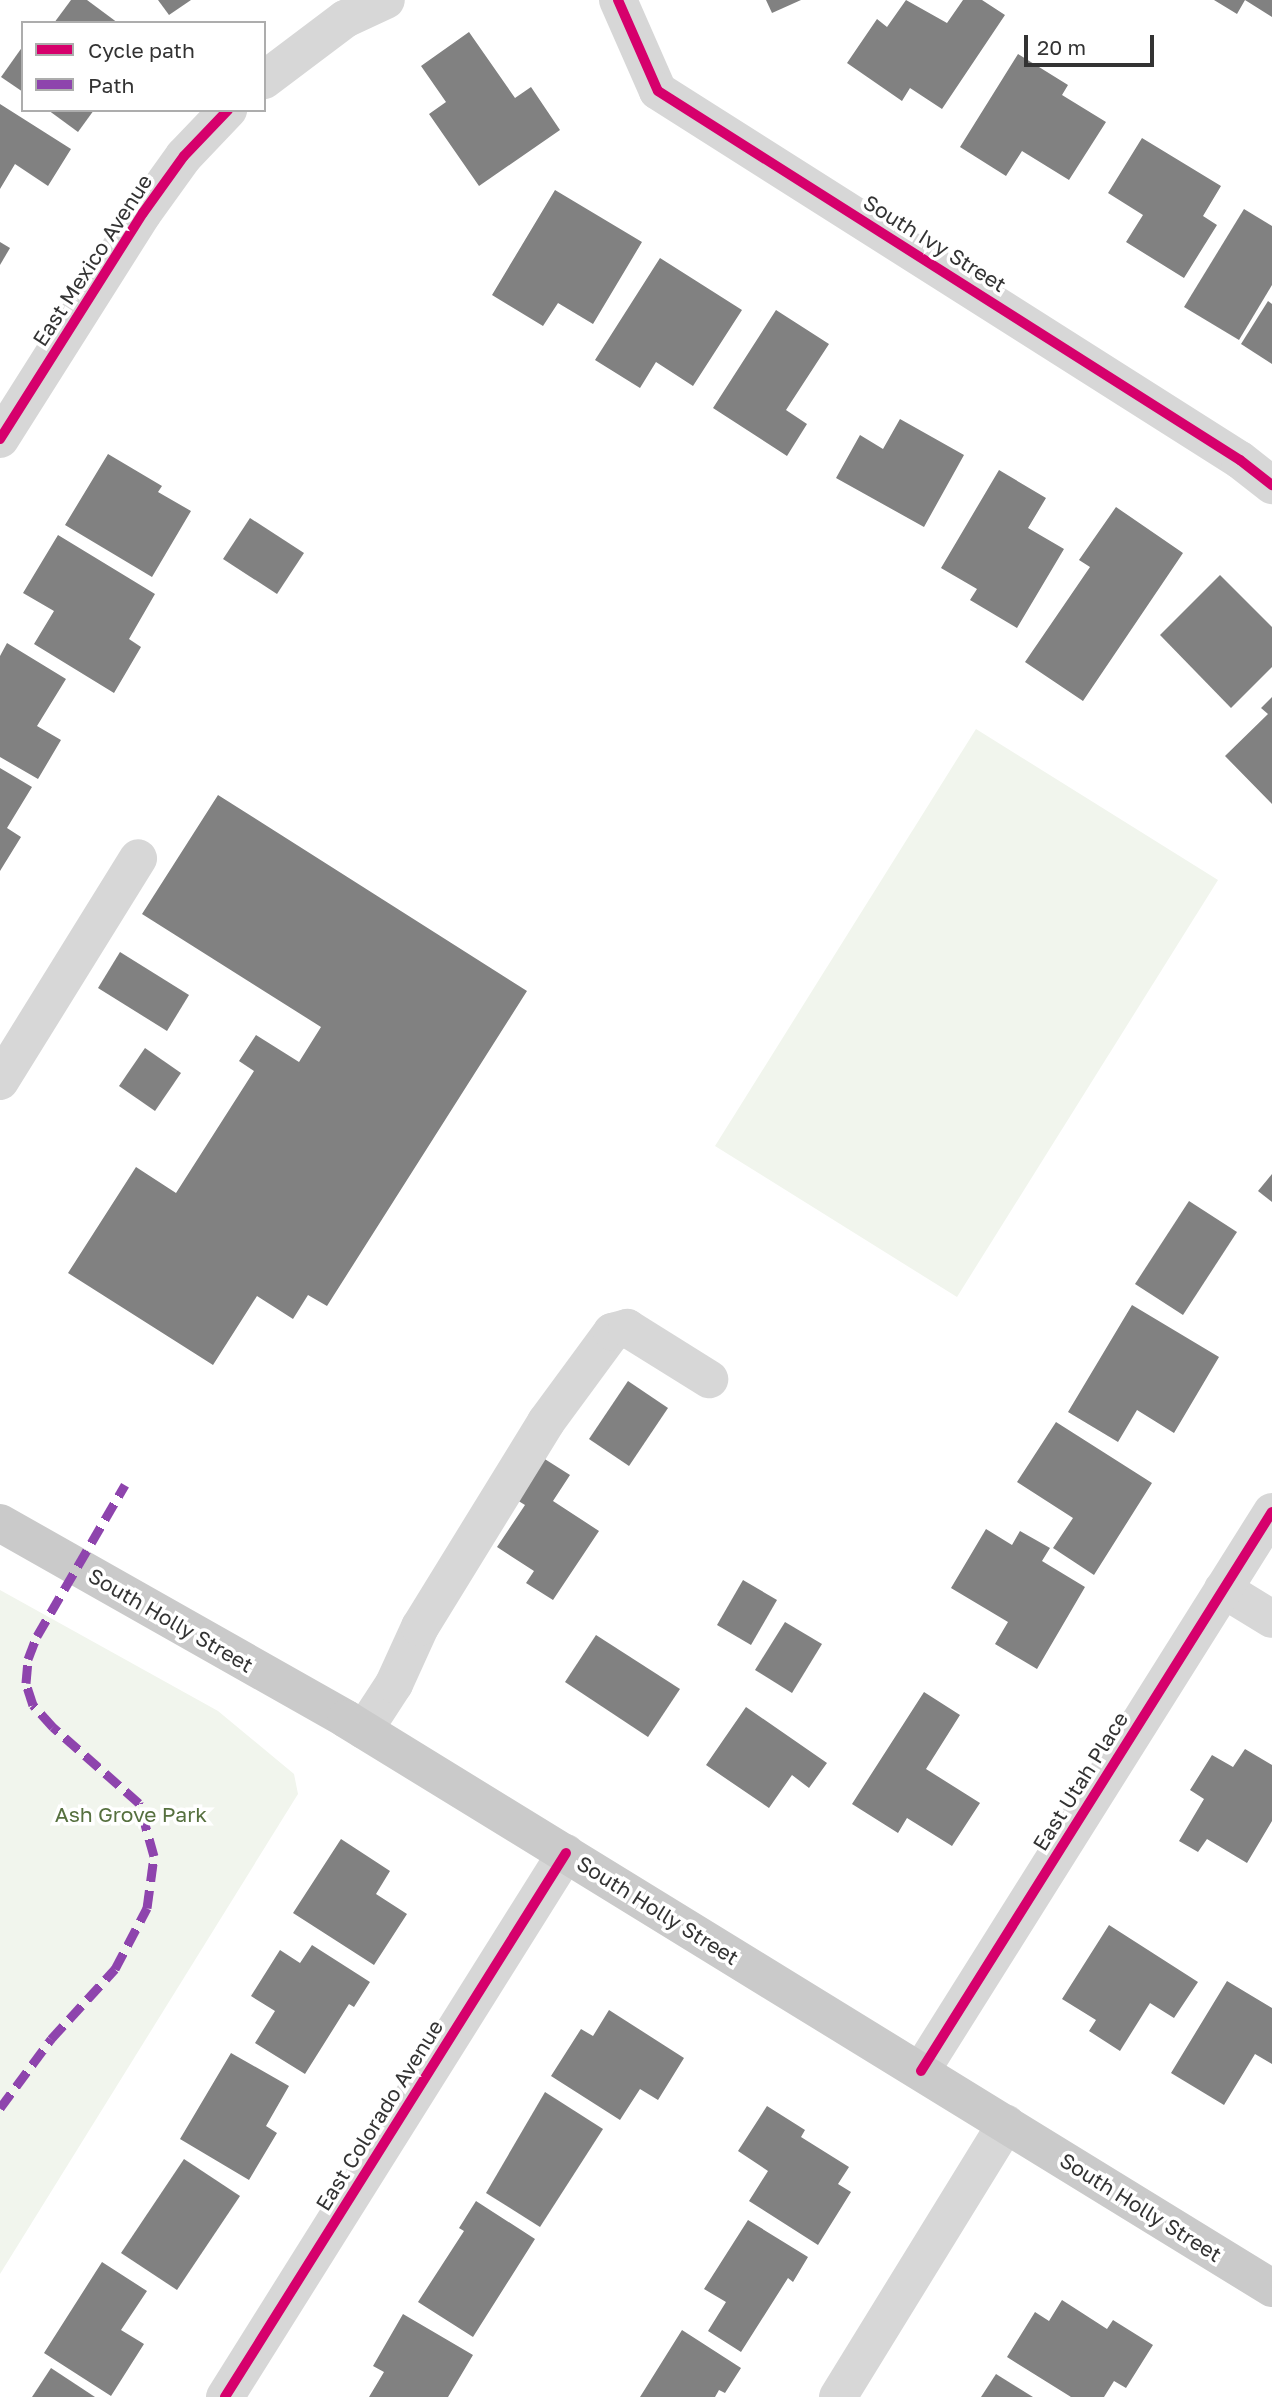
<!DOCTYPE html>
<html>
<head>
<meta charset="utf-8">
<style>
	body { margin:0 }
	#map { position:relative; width:1272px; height:2397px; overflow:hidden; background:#fff; font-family:"Golos Text",sans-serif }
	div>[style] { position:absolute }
	.green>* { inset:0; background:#f1f5ed }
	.building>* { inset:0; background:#818181 }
	.minor>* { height:38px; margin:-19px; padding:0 19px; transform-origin:19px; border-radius:19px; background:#d7d7d7 }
	.major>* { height:38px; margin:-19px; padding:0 19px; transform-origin:19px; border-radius:19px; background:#cacaca }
	.quiet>* { height:9px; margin-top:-4.5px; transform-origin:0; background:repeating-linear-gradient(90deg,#8e44ad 0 18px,transparent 0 27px) }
	.cycleway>* { height:10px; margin:-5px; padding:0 5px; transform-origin:5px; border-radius:5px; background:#d6006c }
	span { translate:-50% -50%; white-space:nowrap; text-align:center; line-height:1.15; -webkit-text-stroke:7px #fff; paint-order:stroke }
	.street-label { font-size:21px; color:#333 }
	.park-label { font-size:21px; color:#56703f }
	.legend { position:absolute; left:21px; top:21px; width:245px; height:91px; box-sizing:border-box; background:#fff; border:2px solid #adadad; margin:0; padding:9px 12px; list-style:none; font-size:21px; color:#333 }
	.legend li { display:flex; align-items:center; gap:14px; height:35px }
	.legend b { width:35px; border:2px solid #adadad }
	.scale { position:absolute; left:1024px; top:35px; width:130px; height:32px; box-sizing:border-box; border:4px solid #333; border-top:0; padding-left:9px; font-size:21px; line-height:24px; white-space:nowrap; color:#333; -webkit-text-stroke:5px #fff; paint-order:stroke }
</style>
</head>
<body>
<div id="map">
	<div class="green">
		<i style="clip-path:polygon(976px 729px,1218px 880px,957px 1297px,715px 1146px)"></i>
		<i style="clip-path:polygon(0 1590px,218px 1711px,294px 1774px,298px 1794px,0 2274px)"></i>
	</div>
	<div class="building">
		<i style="clip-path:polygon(71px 0,87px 0,118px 23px,54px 23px)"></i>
		<i style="clip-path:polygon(158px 0,191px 0,169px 15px)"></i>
		<i style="clip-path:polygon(766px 0,801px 0,772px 13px)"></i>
		<i style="clip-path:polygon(906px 0,947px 23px,963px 0,982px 0,1005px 15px,942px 109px,910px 88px,902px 101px,847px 63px,877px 19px,887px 27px)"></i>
		<i style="clip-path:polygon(1214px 0,1272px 0,1272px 17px,1245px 0,1237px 14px)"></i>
		<i style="clip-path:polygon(469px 32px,515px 98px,531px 87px,560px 130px,479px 186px,429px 114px,446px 102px,421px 66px)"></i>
		<i style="clip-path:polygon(23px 46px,23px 92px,1px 77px)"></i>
		<i style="clip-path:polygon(1018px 54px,1068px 85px,1062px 95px,1106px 122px,1069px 180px,1022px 151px,1006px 176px,960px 147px)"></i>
		<i style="clip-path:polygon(0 104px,71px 149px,48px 186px,15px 164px,0 189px)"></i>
		<i style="clip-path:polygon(48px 110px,94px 110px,78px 132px)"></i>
		<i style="clip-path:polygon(1142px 138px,1221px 186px,1203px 216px,1217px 225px,1184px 278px,1126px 242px,1143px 215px,1108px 193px)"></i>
		<i style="clip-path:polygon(555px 190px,642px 242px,593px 324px,558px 303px,543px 326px,492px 295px)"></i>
		<i style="clip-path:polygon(1244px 209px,1272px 226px,1272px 285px,1239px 340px,1184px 307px)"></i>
		<i style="clip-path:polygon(0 242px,10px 248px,0 265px)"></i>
		<i style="clip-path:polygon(660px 258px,742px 310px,693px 386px,656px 362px,640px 388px,595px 360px)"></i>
		<i style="clip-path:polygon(1268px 301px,1272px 304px,1272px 364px,1241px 344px)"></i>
		<i style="clip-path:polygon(776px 310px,829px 344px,786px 410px,807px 424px,787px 456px,713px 408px)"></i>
		<i style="clip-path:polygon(900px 419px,964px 455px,924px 527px,836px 478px,860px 435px,883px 449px)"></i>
		<i style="clip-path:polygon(108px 454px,162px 486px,158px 492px,191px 511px,152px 577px,65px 525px)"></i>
		<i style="clip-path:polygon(999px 470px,1046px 498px,1028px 528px,1064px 549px,1017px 628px,970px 600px,977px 589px,941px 568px)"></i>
		<i style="clip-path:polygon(1116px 507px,1183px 553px,1083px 701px,1025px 662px,1090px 567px,1079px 560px)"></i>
		<i style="clip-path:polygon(250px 518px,304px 553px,277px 594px,223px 559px)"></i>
		<i style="clip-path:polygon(58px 535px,155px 594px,129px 639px,141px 647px,114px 693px,34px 644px,54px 611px,23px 593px)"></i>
		<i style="clip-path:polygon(1220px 575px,1272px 627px,1272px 667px,1231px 708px,1160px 635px)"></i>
		<i style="clip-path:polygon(7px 643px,66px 679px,37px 726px,61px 740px,38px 779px,0 757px,0 656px)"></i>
		<i style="clip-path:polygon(1272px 697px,1272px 804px,1225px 756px,1268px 714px,1261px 708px)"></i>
		<i style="clip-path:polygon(0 768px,32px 787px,7px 828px,21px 837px,0 871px)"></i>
		<i style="clip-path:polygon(218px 795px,527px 991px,327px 1306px,308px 1295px,293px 1319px,257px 1296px,213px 1365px,68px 1273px,136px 1167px,176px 1193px,254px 1071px,239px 1061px,256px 1035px,299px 1062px,321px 1027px,142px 914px)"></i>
		<i style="clip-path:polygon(120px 952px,189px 995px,167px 1031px,98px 988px)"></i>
		<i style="clip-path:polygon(145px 1048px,181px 1073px,155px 1111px,119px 1086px)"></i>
		<i style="clip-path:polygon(1272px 1174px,1272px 1202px,1258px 1191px)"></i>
		<i style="clip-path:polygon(1189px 1201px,1237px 1232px,1183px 1315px,1135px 1284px)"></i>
		<i style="clip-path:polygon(1132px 1305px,1219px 1357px,1174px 1433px,1137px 1410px,1118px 1442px,1068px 1412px)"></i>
		<i style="clip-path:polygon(628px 1381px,668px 1408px,629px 1466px,589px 1439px)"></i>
		<i style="clip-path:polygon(1056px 1422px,1152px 1483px,1094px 1575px,1053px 1548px,1073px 1518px,1017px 1482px)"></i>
		<i style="clip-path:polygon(540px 1456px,570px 1475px,553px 1501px,599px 1531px,553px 1600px,526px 1583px,534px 1571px,497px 1547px,525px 1505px,512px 1497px)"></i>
		<i style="clip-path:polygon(986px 1529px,1012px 1545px,1020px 1531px,1050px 1548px,1042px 1561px,1085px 1587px,1037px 1669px,995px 1644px,1008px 1622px,951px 1588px)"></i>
		<i style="clip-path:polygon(743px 1580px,777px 1600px,751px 1645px,717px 1625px)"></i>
		<i style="clip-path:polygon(785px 1622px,822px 1644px,792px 1693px,755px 1670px)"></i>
		<i style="clip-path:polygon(596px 1635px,680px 1689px,648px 1737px,565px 1682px)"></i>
		<i style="clip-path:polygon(924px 1692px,960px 1715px,926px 1769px,980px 1803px,952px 1846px,907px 1818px,898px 1833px,852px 1804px)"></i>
		<i style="clip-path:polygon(746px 1707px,827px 1763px,809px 1788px,792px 1775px,769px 1808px,706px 1765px)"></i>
		<i style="clip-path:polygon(1245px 1749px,1272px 1765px,1272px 1821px,1247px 1863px,1207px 1839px,1198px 1852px,1179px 1841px,1204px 1799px,1190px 1790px,1212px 1755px,1233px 1767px)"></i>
		<i style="clip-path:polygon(341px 1839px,390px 1871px,376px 1894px,407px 1914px,374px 1965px,293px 1913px)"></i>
		<i style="clip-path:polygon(1109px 1925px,1198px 1982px,1174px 2018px,1150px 2003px,1120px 2051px,1089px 2031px,1096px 2020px,1062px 1999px)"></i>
		<i style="clip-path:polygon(312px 1945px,370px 1982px,354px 2007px,349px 2004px,305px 2074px,255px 2043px,275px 2011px,251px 1996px,280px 1950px,300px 1963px)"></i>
		<i style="clip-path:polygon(1227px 1981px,1272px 2008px,1272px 2064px,1255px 2054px,1224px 2105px,1171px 2073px)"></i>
		<i style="clip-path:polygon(609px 2010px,684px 2058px,658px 2100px,640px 2089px,620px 2120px,551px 2076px,581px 2029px,593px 2036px)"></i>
		<i style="clip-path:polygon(231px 2053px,289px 2086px,266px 2126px,277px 2133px,249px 2180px,180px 2139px)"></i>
		<i style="clip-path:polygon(545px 2092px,603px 2129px,540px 2227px,486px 2193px)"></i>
		<i style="clip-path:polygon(767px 2106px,805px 2130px,801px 2137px,849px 2167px,838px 2184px,851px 2192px,818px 2245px,749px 2201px,768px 2171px,738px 2151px)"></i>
		<i style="clip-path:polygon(184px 2159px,240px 2196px,177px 2290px,121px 2253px)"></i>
		<i style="clip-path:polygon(476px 2201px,535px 2239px,473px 2337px,418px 2302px,464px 2231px,459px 2228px)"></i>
		<i style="clip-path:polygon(748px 2220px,808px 2257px,793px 2282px,788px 2278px,741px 2352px,708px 2331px,726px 2302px,704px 2289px)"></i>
		<i style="clip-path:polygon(102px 2262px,147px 2291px,121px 2330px,144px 2344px,111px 2396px,44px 2353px)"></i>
		<i style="clip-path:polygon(1062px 2300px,1107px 2329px,1113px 2320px,1153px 2345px,1126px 2388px,1114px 2381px,1104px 2397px,1071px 2397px,1007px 2357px,1035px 2312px,1049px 2321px)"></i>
		<i style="clip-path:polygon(403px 2314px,473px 2355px,448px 2397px,369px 2397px,384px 2372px,373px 2366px)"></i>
		<i style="clip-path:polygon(682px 2330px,741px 2368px,725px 2393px,719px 2390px,715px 2397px,640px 2397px)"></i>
		<i style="clip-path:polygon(51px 2368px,95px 2397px,32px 2397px)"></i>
		<i style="clip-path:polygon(996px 2374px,1033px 2397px,981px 2397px)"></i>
	</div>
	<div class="minor">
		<i style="left:618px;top:0;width:99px;rotate:66.3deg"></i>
		<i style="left:658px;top:91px;width:689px;rotate:32.38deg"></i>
		<i style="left:1240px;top:460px;width:41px;rotate:38deg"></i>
		<i style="left:264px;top:80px;width:101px;rotate:-37deg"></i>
		<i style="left:345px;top:19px;width:45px;rotate:-24.9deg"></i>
		<i style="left:0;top:439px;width:267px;rotate:-57.7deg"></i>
		<i style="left:143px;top:213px;width:70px;rotate:-54.3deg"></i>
		<i style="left:184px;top:156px;width:64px;rotate:-46.3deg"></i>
		<i style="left:0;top:1081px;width:262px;rotate:-58.2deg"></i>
		<i style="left:1223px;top:1589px;width:57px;rotate:31.5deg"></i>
		<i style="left:364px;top:1730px;width:55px;rotate:-56.9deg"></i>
		<i style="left:394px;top:1684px;width:63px;rotate:-65.5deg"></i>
		<i style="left:420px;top:1627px;width:241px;rotate:-58.4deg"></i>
		<i style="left:546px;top:1422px;width:112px;rotate:-53.7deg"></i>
		<i style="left:612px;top:1332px;width:16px;rotate:-15deg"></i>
		<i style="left:627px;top:1328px;width:97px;rotate:31.9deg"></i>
		<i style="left:921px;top:2071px;width:660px;rotate:-57.88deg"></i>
		<i style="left:225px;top:2397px;width:642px;rotate:-57.92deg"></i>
		<i style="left:838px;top:2397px;width:321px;rotate:-58.4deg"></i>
	</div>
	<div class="major">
		<i style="left:0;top:1523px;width:398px;rotate:29.5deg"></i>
		<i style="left:346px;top:1719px;width:1087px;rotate:31.57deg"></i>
	</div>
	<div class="quiet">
		<i style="left:0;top:2108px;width:86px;rotate:-53.5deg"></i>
		<i style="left:51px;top:2039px;width:95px;rotate:-47.6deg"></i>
		<i style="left:115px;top:1969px;width:69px;rotate:-62.3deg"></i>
		<i style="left:147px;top:1908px;width:52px;rotate:-82.3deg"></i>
		<i style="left:154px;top:1856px;width:55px;rotate:-105.8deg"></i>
		<i style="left:139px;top:1803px;width:115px;rotate:-138.5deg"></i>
		<i style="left:53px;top:1727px;width:30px;rotate:-132deg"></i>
		<i style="left:33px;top:1705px;width:23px;rotate:-108deg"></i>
		<i style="left:26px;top:1683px;width:24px;rotate:-85deg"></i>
		<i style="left:28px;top:1659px;width:25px;rotate:-69deg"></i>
		<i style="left:37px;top:1636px;width:175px;rotate:-59.8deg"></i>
	</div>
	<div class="cycleway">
		<i style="left:618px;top:0;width:99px;rotate:66.3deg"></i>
		<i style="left:658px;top:91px;width:689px;rotate:32.38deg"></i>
		<i style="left:1240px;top:460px;width:41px;rotate:38deg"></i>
		<i style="left:0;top:439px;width:267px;rotate:-57.7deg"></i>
		<i style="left:143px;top:213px;width:70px;rotate:-54.3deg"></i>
		<i style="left:184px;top:156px;width:64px;rotate:-46.3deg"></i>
		<i style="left:921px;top:2071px;width:660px;rotate:-57.88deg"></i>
		<i style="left:225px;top:2397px;width:642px;rotate:-57.92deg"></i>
	</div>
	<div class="street-label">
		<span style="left:935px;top:243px;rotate:32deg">South Ivy Street</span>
		<span style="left:92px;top:260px;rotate:-57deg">East Mexico Avenue</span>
		<span style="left:171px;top:1620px;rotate:30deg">South Holly Street</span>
		<span style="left:1080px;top:1781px;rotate:-58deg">East Utah Place</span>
		<span style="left:658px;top:1910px;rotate:32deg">South Holly Street</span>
		<span style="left:379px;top:2115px;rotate:-58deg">East Colorado Avenue</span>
		<span style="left:1141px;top:2207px;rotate:32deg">South Holly Street</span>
	</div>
	<div class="park-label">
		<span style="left:131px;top:1814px">Ash Grove Park</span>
	</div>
	<ul class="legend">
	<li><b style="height:9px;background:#d6006c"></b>Cycle path</li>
	<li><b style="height:9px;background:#8e44ad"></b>Path</li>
	</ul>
	<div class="scale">20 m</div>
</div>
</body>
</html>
